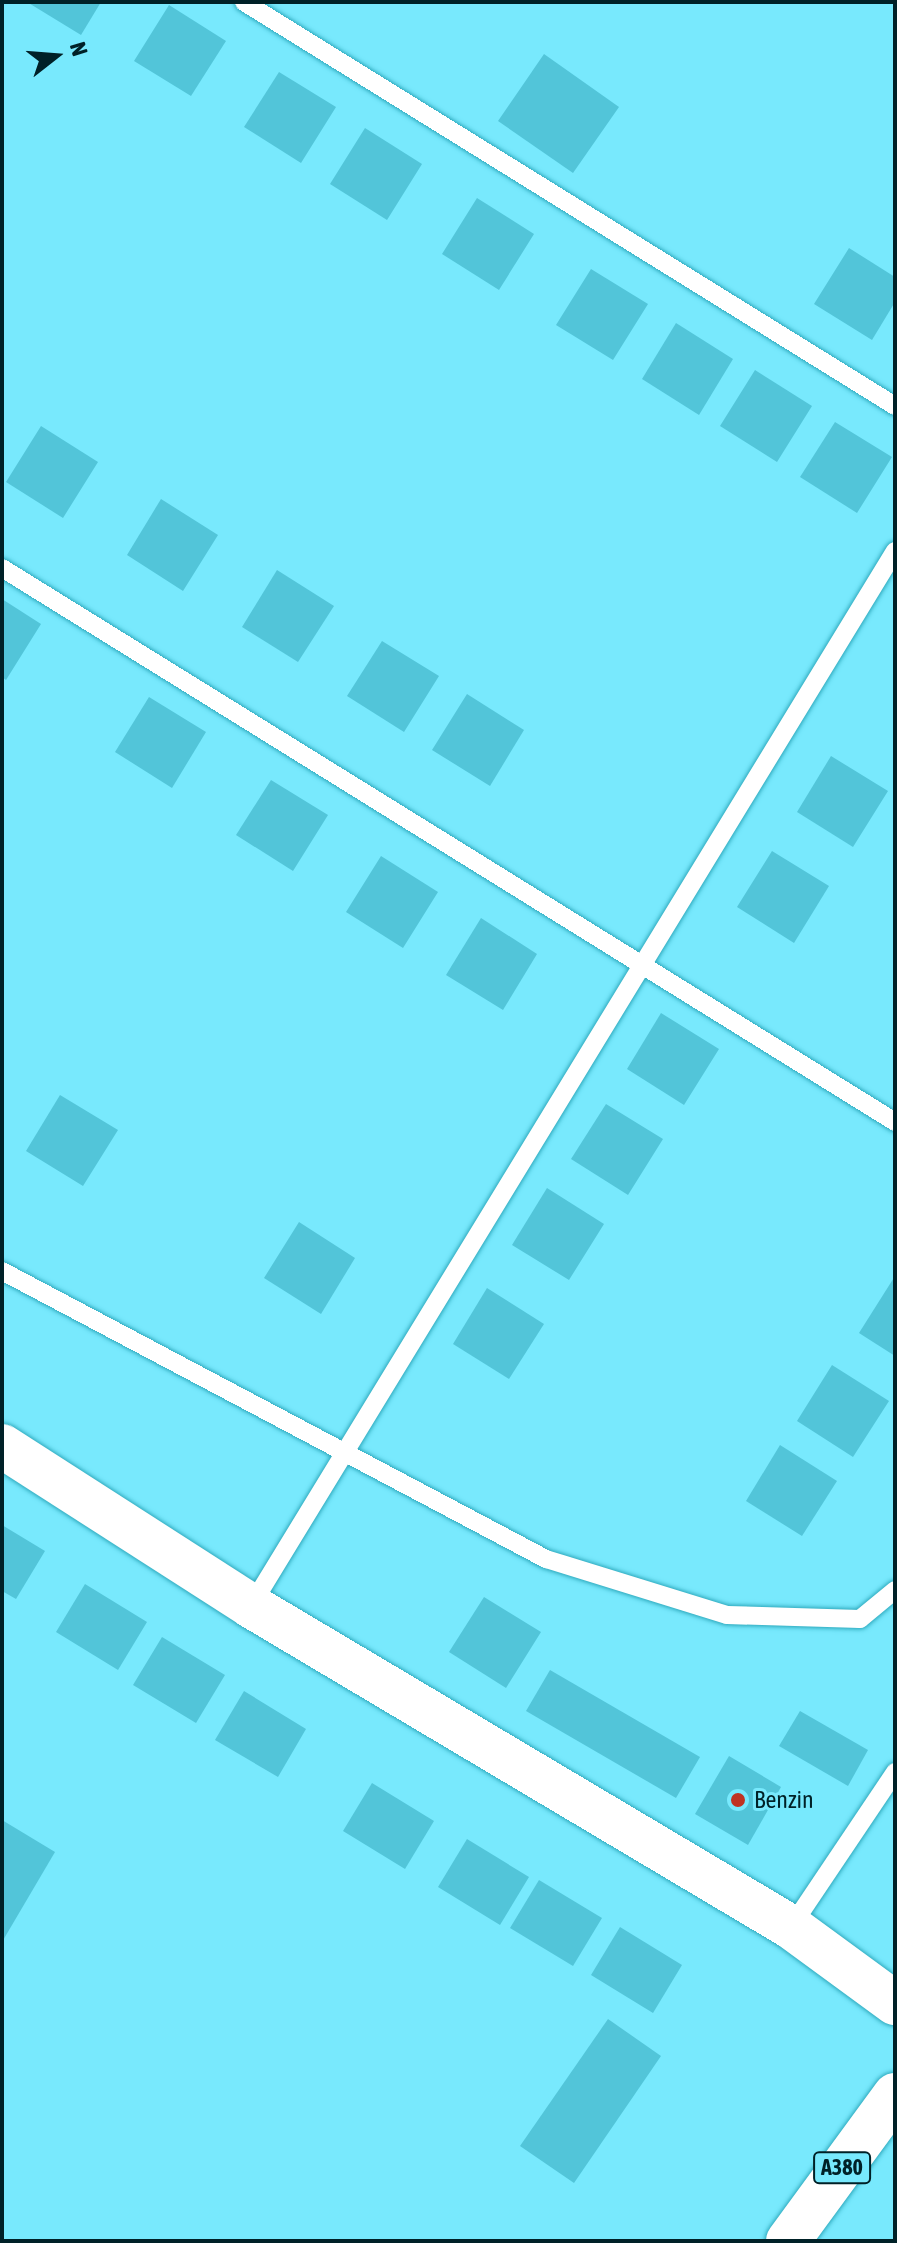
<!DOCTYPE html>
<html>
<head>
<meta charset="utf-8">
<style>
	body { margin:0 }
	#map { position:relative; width:897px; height:2243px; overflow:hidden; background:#78e9fd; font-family:"Asap Condensed",sans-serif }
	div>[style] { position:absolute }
	.building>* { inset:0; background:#52c5d9 }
	.roads { filter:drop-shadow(0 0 2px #2faabe) drop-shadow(0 0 2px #2faabe) }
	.lane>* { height:18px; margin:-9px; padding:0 9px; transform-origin:9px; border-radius:9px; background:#fff }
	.secondary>* { height:44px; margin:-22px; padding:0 22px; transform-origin:22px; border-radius:22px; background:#fff }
	.highway>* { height:44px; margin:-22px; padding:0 22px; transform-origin:22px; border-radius:22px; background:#fff }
	.dots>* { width:22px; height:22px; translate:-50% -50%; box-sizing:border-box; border:4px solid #78e9fd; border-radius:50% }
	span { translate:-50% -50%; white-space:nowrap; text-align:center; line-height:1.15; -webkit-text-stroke:6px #78e9fd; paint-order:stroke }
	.shield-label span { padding:2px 6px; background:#78e9fd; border:2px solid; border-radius:6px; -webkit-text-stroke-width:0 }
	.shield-label { font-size:22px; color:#002127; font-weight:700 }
	.poi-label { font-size:24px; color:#002127 }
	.left { translate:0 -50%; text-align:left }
	.frame { position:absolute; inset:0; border:4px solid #002127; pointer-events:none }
	.north { position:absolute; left:16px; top:16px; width:80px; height:80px; -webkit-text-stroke:6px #78e9fd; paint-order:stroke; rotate:73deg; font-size:22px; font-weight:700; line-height:32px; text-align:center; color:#002127 }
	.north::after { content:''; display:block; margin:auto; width:28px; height:36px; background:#002127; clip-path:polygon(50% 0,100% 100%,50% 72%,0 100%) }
</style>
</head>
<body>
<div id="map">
	<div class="building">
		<i style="clip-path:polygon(27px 2px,101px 2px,81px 35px)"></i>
		<i style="clip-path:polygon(169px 5px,226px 41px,191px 96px,134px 61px)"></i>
		<i style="clip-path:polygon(544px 54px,619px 107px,573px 173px,498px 121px)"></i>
		<i style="clip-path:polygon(279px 72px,336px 107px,301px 163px,244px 127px)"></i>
		<i style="clip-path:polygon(365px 128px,422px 164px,387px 220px,330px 184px)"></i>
		<i style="clip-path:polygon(477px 198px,534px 234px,499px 290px,442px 254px)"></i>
		<i style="clip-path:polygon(849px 248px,895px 277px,895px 302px,872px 340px,814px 304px)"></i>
		<i style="clip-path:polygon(591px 269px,648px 304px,613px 360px,556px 325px)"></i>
		<i style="clip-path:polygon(676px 323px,733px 359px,699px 415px,642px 379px)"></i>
		<i style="clip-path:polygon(755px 370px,812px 406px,777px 462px,720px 426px)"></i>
		<i style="clip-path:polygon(835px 422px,892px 457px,857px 513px,800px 477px)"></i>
		<i style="clip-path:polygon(41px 426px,98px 462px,63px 518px,6px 482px)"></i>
		<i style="clip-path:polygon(161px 499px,218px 535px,183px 591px,127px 555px)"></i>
		<i style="clip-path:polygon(277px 570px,334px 606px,298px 662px,242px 627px)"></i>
		<i style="clip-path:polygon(2px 599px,41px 624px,6px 680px,2px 677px)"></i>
		<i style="clip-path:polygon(382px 641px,439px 676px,404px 732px,347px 696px)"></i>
		<i style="clip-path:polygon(467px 694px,524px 730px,490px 786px,432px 750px)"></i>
		<i style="clip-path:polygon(149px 697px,206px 732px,172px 788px,115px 752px)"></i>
		<i style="clip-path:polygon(831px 756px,888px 791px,853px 847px,797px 812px)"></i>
		<i style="clip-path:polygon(271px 780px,328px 815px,293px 871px,236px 835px)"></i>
		<i style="clip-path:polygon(772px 851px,829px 886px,794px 943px,737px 907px)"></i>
		<i style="clip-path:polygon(381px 856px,438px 892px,403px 948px,346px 912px)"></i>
		<i style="clip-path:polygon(481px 918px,537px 954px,503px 1010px,446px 975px)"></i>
		<i style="clip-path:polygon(661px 1013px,719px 1049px,684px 1105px,627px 1069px)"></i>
		<i style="clip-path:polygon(60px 1095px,118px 1130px,83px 1186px,26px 1151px)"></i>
		<i style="clip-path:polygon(606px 1104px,663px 1139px,628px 1195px,571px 1159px)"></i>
		<i style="clip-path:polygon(547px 1188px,604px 1224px,569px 1280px,512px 1245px)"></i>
		<i style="clip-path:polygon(299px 1222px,355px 1258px,321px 1314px,264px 1278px)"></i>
		<i style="clip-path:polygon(895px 1276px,895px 1356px,859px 1333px)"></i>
		<i style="clip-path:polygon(487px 1288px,544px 1324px,509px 1379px,453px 1344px)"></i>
		<i style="clip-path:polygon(832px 1365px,889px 1401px,853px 1457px,797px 1421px)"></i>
		<i style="clip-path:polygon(780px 1445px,837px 1481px,802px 1536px,746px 1501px)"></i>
		<i style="clip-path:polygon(2px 1525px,45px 1551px,16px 1599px,2px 1591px)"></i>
		<i style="clip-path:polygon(85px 1584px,147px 1622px,118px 1670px,56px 1632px)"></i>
		<i style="clip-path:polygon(484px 1597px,541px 1632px,506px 1688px,449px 1652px)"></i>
		<i style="clip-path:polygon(162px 1637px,225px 1675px,196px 1723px,133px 1685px)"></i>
		<i style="clip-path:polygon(550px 1670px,700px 1757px,676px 1798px,526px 1711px)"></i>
		<i style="clip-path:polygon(244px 1691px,306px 1729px,278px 1777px,215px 1740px)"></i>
		<i style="clip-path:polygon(800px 1711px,868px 1750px,848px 1786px,779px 1746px)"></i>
		<i style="clip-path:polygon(729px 1756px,781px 1787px,748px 1845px,695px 1814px)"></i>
		<i style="clip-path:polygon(372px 1783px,434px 1821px,405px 1869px,343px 1831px)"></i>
		<i style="clip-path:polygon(2px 1820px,55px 1852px,2px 1942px)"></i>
		<i style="clip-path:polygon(467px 1839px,529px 1877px,500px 1925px,438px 1887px)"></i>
		<i style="clip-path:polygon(539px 1880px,602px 1918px,573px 1966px,510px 1928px)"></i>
		<i style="clip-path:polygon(620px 1927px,682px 1965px,653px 2013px,591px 1975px)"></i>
		<i style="clip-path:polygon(608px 2019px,661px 2056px,574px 2183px,520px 2146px)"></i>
	</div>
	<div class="roads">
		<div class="lane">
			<i style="left:244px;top:2px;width:766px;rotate:31.82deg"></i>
			<i style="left:2px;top:568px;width:1051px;rotate:31.81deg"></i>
			<i style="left:2px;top:1271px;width:616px;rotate:27.9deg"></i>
			<i style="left:546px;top:1559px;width:189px;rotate:17.2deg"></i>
			<i style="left:727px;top:1615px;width:133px;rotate:1.7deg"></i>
			<i style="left:860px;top:1619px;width:45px;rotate:-39.6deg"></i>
			<i style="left:251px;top:1606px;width:1236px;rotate:-58.6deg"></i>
			<i style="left:791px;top:1927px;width:187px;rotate:-56.1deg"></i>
		</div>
		<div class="secondary">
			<i style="left:2px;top:1446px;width:296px;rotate:32.7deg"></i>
			<i style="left:251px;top:1606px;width:628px;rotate:30.73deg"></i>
			<i style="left:791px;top:1927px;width:129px;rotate:36.2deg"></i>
		</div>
		<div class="highway">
			<i style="left:788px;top:2241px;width:181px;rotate:-53.8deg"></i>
		</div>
	</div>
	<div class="dots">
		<i style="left:738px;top:1800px;background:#bf3322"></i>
	</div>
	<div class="shield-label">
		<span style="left:842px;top:2168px">A380</span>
	</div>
	<div class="poi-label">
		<span class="left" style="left:754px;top:1800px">Benzin</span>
	</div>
	<div class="frame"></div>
	<div class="north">N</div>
</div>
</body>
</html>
